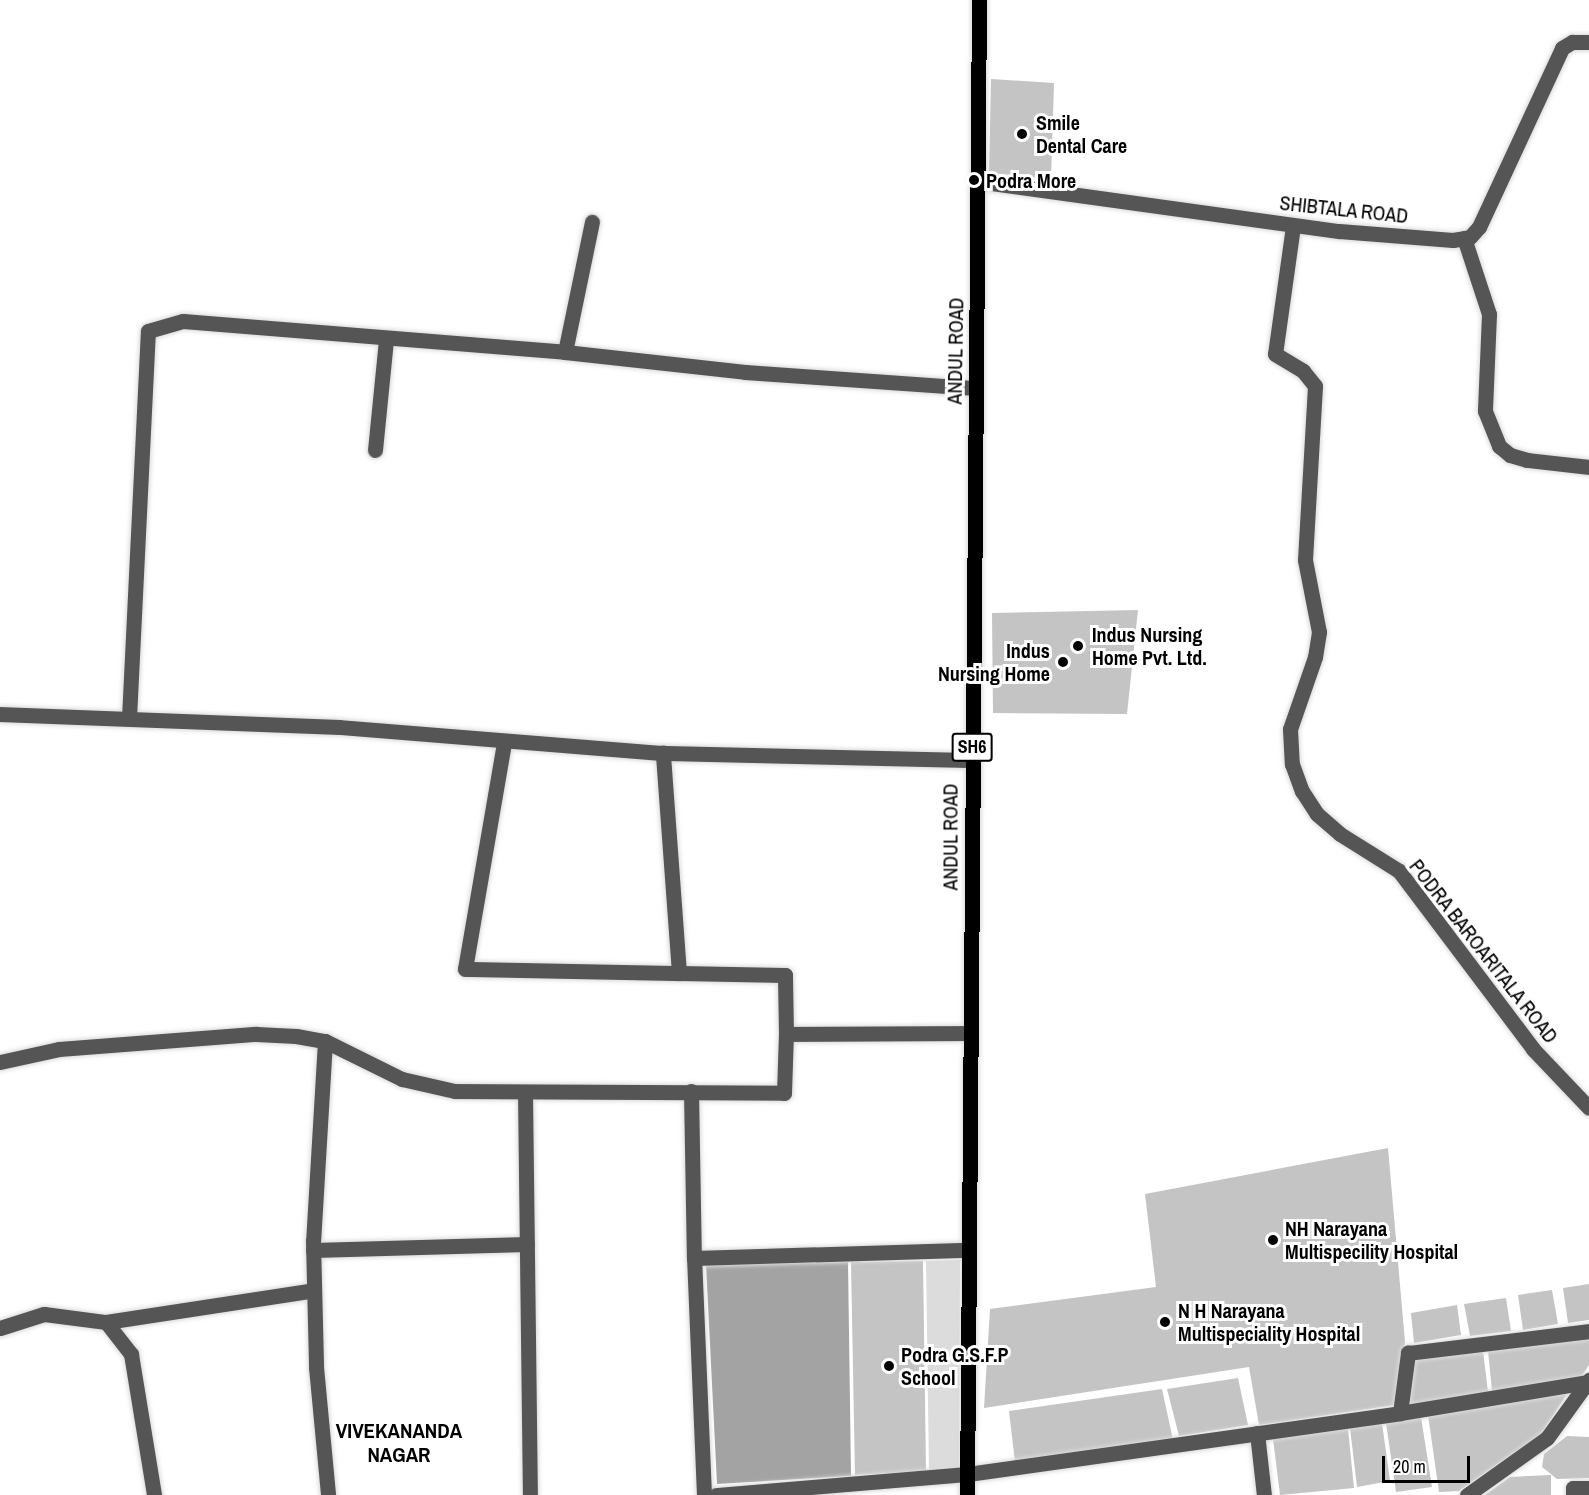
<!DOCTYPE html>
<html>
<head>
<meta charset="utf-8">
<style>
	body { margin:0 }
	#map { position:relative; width:1589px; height:1495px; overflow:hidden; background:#fff; font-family:"Archivo Narrow",sans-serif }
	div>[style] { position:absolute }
	.green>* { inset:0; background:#dcdcdc }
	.water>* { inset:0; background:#a3a3a3 }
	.building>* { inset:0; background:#c4c4c4 }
	.roads { filter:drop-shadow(0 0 2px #dbdbdb) drop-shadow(0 0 2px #dbdbdb) }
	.minor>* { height:15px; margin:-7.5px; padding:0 7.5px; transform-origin:7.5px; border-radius:7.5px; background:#555 }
	.major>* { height:15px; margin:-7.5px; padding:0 7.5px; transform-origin:7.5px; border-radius:7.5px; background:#000 }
	.dots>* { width:16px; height:16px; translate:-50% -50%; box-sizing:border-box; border:3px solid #fff; border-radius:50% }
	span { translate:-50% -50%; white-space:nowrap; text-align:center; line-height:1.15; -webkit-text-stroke:6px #fff; paint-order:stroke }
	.shield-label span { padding:2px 4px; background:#fff; border:2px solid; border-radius:4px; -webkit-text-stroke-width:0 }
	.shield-label { font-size:18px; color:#000; font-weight:700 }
	.poi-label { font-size:20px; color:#000; font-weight:700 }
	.left { translate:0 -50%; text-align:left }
	.right { translate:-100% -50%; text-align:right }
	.street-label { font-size:20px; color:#000 }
	.neighbourhood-label { font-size:21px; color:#000; font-weight:700 }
	.scale { position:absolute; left:1382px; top:1456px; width:88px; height:27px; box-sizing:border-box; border:3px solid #000; border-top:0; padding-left:8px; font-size:18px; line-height:21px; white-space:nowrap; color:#000; -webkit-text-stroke:4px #fff; paint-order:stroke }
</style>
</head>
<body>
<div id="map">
	<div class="green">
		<i style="clip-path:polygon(960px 1260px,959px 1469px,929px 1470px,926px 1261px)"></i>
	</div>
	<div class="water">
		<i style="clip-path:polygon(848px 1262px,851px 1476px,717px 1484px,706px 1265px)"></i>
	</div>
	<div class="building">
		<i style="clip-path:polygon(991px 79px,1054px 83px,1051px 179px,989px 173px)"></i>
		<i style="clip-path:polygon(1138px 610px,1127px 714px,993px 713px,992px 613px)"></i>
		<i style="clip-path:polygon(1388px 1148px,1405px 1342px,1395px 1405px,1259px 1425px,1249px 1367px,984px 1408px,990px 1309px,1156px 1287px,1145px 1194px)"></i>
		<i style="clip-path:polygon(923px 1261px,926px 1471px,855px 1475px,851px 1262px)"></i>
		<i style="clip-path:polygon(1589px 1284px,1589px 1320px,1568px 1323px,1563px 1288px)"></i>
		<i style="clip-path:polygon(1552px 1290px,1558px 1324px,1523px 1330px,1518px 1295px)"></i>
		<i style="clip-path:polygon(1506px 1298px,1511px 1331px,1470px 1336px,1464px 1304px)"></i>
		<i style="clip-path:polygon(1457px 1305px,1461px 1335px,1414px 1343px,1411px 1313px)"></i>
		<i style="clip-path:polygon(1589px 1338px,1589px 1365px,1581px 1377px,1492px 1391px,1488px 1351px)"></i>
		<i style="clip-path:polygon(1483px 1351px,1488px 1392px,1406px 1405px,1414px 1360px)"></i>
		<i style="clip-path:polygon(1238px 1378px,1248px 1425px,1179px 1436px,1167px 1389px)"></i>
		<i style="clip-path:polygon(1162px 1389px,1173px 1440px,1015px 1462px,1009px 1411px)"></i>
		<i style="clip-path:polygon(1569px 1391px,1541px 1434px,1459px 1491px,1439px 1492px,1428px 1415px)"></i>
		<i style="clip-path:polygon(1421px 1417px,1432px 1487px,1396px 1492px,1386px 1423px)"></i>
		<i style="clip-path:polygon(1382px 1423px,1390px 1481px,1357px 1487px,1350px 1428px)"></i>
		<i style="clip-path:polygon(1348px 1429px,1354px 1488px,1280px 1495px,1273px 1439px)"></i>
		<i style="clip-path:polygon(1567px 1436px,1589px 1437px,1589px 1478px,1557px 1479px,1542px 1467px,1544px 1454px)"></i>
		<i style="clip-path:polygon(1551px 1475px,1551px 1495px,1485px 1495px,1510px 1477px)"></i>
	</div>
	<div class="roads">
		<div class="minor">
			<i style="left:977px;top:181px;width:365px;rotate:7.9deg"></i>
			<i style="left:1339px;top:231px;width:114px;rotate:4.5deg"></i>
			<i style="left:1453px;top:240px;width:17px;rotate:-10deg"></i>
			<i style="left:1470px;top:237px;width:13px;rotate:-48deg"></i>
			<i style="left:1479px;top:227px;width:197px;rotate:-65.1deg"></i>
			<i style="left:1562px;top:48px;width:12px;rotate:-31deg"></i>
			<i style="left:1572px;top:42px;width:17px"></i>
			<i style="left:1293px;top:226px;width:129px;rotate:98deg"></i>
			<i style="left:1275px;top:354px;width:33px;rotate:31deg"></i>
			<i style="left:1303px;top:371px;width:19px;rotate:51deg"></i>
			<i style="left:1315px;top:386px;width:174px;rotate:93.3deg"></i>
			<i style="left:1305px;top:560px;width:73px;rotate:79deg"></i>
			<i style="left:1319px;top:632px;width:25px;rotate:99deg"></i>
			<i style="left:1315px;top:657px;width:76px;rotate:109.1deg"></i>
			<i style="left:1290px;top:729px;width:35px;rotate:87deg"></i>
			<i style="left:1292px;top:764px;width:29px;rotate:70deg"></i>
			<i style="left:1302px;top:791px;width:27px;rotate:57deg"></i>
			<i style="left:1317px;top:814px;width:30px;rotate:41deg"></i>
			<i style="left:1340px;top:834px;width:70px;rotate:32.1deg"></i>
			<i style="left:1399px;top:871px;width:223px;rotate:53deg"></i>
			<i style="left:1533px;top:1049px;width:81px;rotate:46.5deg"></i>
			<i style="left:1464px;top:238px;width:80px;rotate:71.8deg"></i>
			<i style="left:1489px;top:314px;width:97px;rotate:92.4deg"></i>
			<i style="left:1485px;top:411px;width:38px;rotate:68deg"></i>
			<i style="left:1499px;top:446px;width:14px;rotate:39deg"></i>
			<i style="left:1510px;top:455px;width:18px;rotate:16deg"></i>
			<i style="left:1527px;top:460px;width:62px;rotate:6.4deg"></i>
			<i style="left:565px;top:352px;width:133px;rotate:-78.3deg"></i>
			<i style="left:375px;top:450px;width:112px;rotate:-84.3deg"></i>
			<i style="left:0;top:714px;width:339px;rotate:2.2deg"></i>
			<i style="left:339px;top:727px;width:325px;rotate:4.6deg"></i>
			<i style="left:129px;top:718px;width:387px;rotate:-87.2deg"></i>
			<i style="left:148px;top:331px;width:36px;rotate:-16deg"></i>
			<i style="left:183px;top:321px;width:383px;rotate:4.6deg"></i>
			<i style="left:565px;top:352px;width:181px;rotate:6.3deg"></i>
			<i style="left:745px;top:372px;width:231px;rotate:4deg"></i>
			<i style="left:504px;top:743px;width:229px;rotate:99.8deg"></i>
			<i style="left:465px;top:969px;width:214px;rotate:1.1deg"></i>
			<i style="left:786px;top:1034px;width:59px;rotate:-91deg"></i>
			<i style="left:785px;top:975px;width:106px;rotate:-178.9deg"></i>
			<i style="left:679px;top:973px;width:221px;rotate:-94.2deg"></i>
			<i style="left:663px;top:753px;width:308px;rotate:1.3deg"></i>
			<i style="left:325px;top:1041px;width:200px;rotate:93.4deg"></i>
			<i style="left:313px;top:1241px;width:126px;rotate:88.6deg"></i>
			<i style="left:316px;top:1367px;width:129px;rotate:84.6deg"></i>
			<i style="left:0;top:1062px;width:60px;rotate:-12.4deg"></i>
			<i style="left:59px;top:1049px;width:198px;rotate:-4.4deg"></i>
			<i style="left:256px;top:1034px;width:40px;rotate:2.9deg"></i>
			<i style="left:296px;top:1036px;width:29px;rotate:10deg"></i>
			<i style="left:325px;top:1041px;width:86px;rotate:26.3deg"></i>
			<i style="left:402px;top:1079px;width:54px;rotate:12.8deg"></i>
			<i style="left:455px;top:1091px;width:329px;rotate:0.3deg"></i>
			<i style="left:784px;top:1093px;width:59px;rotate:-88.1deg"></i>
			<i style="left:786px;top:1034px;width:184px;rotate:-0.3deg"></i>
			<i style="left:691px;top:1091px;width:167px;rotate:89deg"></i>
			<i style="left:525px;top:1092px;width:403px;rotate:89.3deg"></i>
			<i style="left:313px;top:1250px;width:214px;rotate:-1.6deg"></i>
			<i style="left:106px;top:1322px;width:210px;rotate:-8.7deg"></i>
			<i style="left:0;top:1328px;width:46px;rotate:-17.7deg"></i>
			<i style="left:44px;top:1314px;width:63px;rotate:7.4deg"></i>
			<i style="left:106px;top:1322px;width:41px;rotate:52deg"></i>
			<i style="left:131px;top:1354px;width:143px;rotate:80.7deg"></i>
			<i style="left:1400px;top:1413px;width:61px;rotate:-82.4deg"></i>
			<i style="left:1408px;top:1353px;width:182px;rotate:-6.9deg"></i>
			<i style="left:1257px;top:1433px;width:62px;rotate:83.6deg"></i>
			<i style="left:704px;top:1495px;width:237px;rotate:-92.4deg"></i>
			<i style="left:694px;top:1258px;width:275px;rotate:-1.7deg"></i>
			<i style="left:716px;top:1495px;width:253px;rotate:-4.8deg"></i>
			<i style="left:968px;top:1474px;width:436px;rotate:-8deg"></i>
			<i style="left:1400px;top:1413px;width:191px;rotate:-9.4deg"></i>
			<i style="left:1467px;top:1495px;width:98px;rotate:-35.5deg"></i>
			<i style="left:1547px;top:1438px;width:72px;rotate:-54.1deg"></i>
			<i style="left:1573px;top:1495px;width:7px;rotate:-90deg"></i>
			<i style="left:1573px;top:1488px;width:16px"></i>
		</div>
		<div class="major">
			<i style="left:967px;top:1495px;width:1495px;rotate:-89.54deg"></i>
		</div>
	</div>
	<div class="dots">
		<i style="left:1022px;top:134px;background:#000"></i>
		<i style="left:974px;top:180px;background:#000"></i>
		<i style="left:1078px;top:646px;background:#000"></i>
		<i style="left:1063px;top:662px;background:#000"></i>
		<i style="left:1273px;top:1240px;background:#000"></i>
		<i style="left:1165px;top:1322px;background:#000"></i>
		<i style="left:889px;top:1366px;background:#000"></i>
	</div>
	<div class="shield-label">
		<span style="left:972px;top:747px">SH6</span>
	</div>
	<div class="poi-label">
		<span class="left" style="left:1036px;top:134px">Smile<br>Dental Care</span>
		<span class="left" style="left:986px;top:180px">Podra More</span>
		<span class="left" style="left:1092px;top:646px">Indus Nursing<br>Home Pvt. Ltd.</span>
		<span class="right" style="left:1050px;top:662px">Indus<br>Nursing Home</span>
		<span class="left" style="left:1285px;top:1240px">NH Narayana<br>Multispecility Hospital</span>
		<span class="left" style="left:1178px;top:1322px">N H Narayana<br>Multispeciality Hospital</span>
		<span class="left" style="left:901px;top:1366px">Podra G.S.F.P<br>School</span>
	</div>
	<div class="street-label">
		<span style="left:1344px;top:209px;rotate:6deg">SHIBTALA ROAD</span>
		<span style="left:955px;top:351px;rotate:-89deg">ANDUL ROAD</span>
		<span style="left:950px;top:837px;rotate:-90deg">ANDUL ROAD</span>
		<span style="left:1484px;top:951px;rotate:52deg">PODRA BAROARITALA ROAD</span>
	</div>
	<div class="neighbourhood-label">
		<span style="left:399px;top:1443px">VIVEKANANDA<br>NAGAR</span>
	</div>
	<div class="scale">20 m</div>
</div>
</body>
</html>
